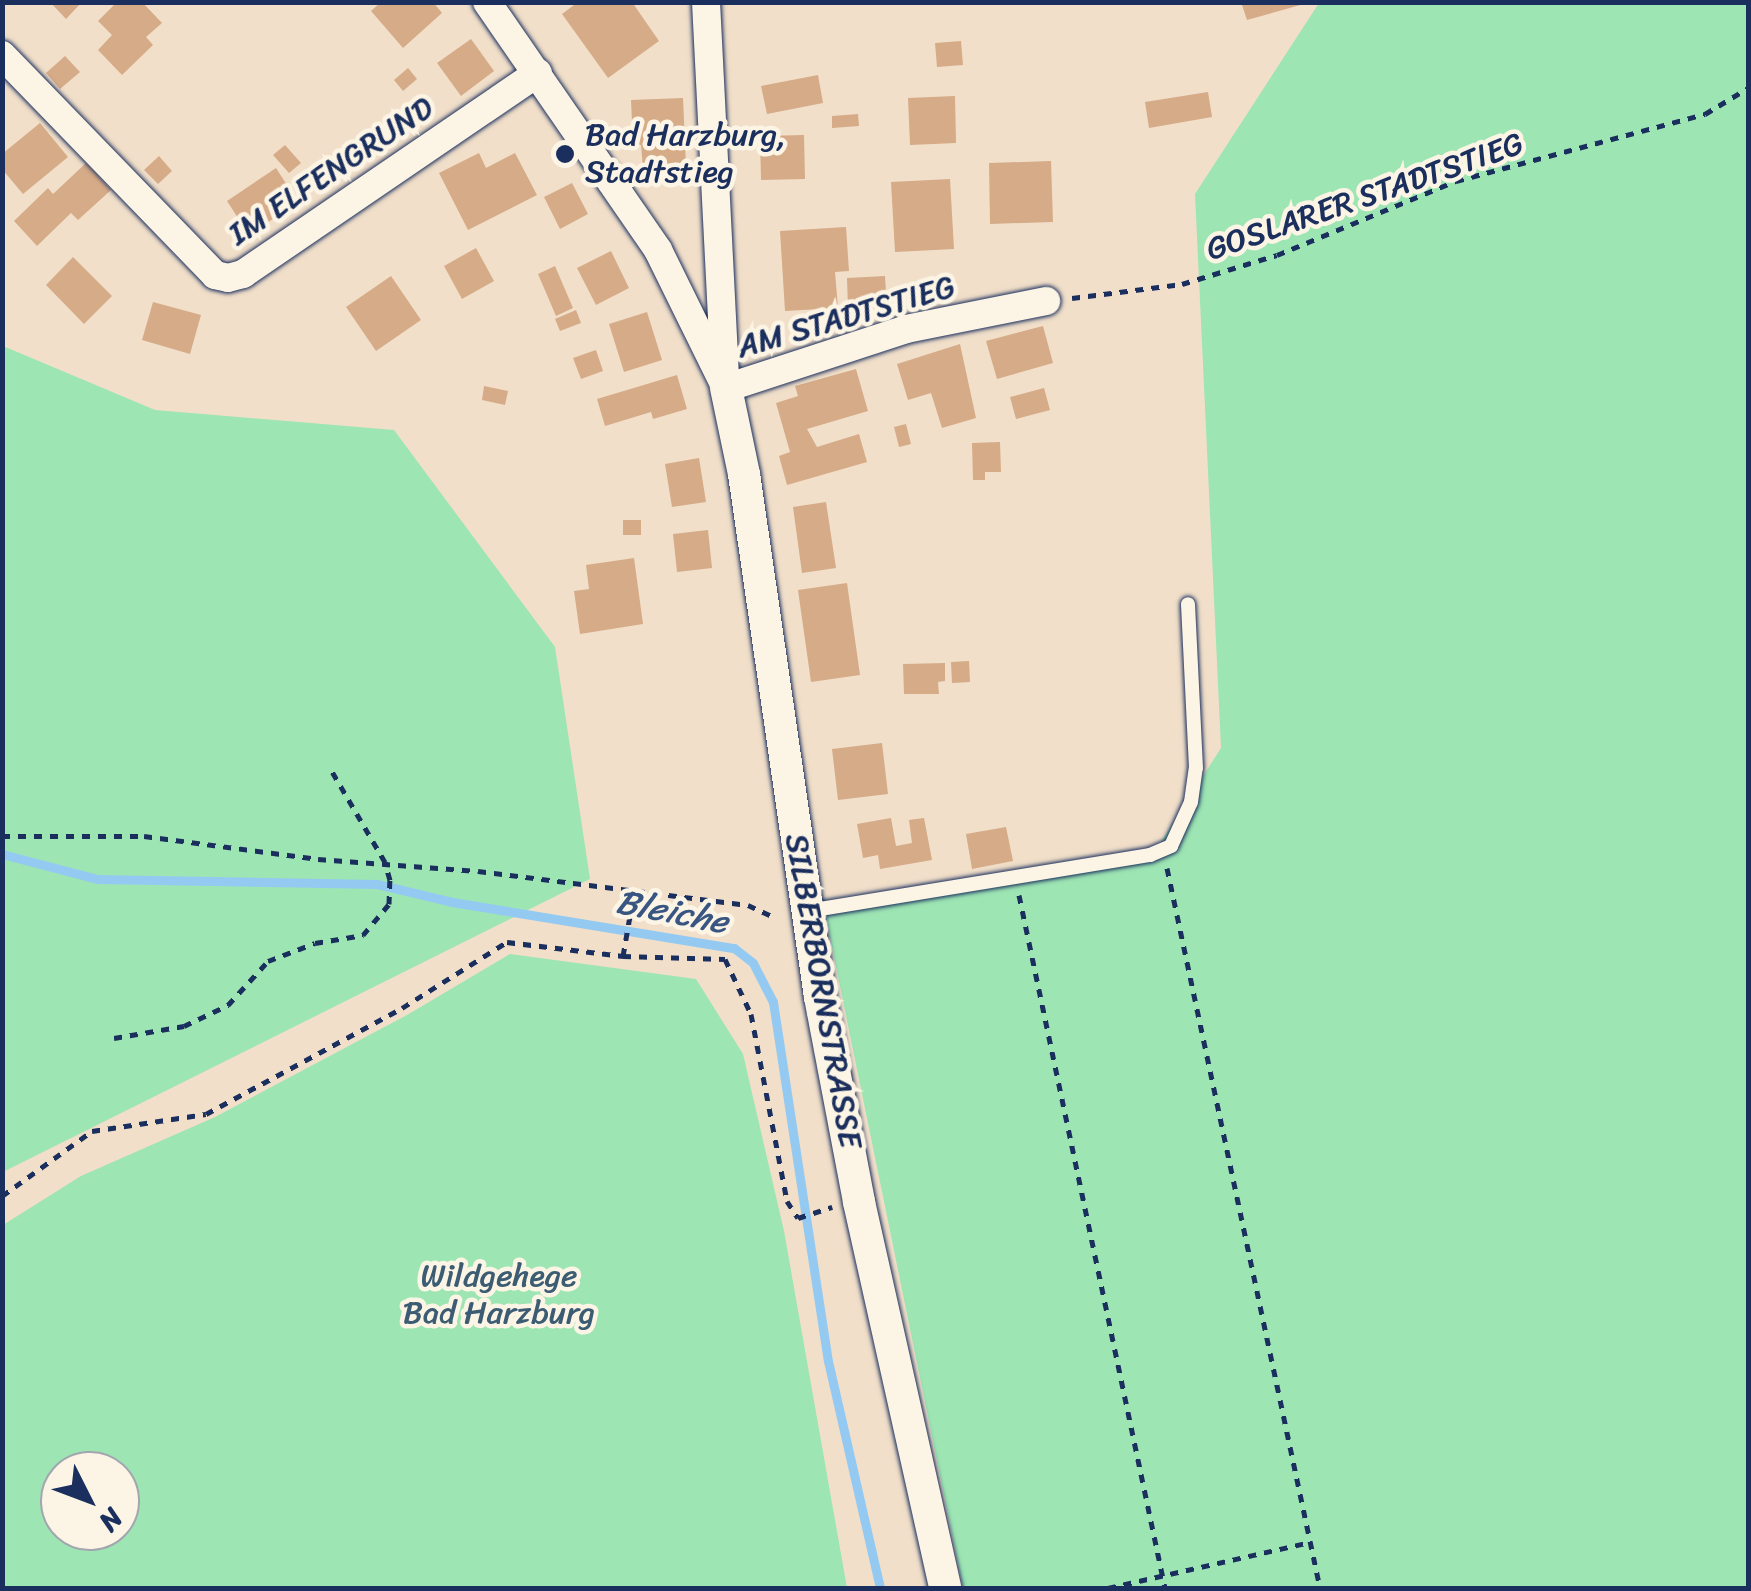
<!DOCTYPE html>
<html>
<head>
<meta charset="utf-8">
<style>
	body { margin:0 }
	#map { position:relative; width:1751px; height:1591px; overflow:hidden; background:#f1dfc9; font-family:Sriracha,sans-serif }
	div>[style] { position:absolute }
	.green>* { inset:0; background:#9de5b3 }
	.stream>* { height:9px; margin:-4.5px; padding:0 4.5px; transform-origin:4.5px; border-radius:4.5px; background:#94caf2 }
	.building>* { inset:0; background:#d6ab88 }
	.path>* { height:5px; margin-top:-2.5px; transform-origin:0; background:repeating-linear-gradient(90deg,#1b2f5e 0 8px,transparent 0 16px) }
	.roads { filter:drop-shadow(0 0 2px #1b2f5e) drop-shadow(0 0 2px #1b2f5e) }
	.service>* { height:14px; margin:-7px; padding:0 7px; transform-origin:7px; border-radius:7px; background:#fcf5e5 }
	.minor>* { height:28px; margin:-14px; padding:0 14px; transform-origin:14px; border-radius:14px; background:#fcf5e5 }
	.tertiary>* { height:32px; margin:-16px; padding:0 16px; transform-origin:16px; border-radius:16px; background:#fcf5e5 }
	.dots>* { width:28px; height:28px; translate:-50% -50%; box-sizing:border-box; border:5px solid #fcf5e5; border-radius:50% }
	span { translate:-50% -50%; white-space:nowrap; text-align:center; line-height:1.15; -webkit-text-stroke:9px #fcf5e5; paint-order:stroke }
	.poi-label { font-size:32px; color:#1b2f5e }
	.left { translate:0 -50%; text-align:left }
	.street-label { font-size:32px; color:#1b2f5e }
	.park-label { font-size:32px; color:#3c5c73 }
	.water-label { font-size:35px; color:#395683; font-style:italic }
	.frame { position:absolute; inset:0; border:5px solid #1b2f5e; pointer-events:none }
	.north { position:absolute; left:40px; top:1451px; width:100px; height:100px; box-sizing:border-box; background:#fcf5e5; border:2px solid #a2a6af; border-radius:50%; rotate:132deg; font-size:28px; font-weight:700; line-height:40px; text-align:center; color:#1b2f5e }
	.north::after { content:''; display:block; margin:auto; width:35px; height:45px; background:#1b2f5e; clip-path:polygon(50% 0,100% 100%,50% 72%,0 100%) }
</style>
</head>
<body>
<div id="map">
	<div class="green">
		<i style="clip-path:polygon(1319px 3px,1748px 3px,1748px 1588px,963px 1588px,823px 903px,1157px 848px,1221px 748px,1195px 194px)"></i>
		<i style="clip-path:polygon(3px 346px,155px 410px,394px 430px,555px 647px,590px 879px,3px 1172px)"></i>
		<i style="clip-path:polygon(evenodd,510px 954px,696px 979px,743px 1054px,784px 1231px,847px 1588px,3px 1588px,3px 1225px,81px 1176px,215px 1117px,407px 1015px,510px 954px,120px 1471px,120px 1531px,60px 1531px,60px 1471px,120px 1471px)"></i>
	</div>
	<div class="stream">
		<i style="left:2px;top:854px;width:98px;rotate:14.7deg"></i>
		<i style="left:97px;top:879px;width:280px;rotate:1deg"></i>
		<i style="left:377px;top:884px;width:77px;rotate:13.5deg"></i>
		<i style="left:452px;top:902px;width:286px;rotate:9.3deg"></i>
		<i style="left:734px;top:948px;width:24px;rotate:38deg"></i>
		<i style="left:753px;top:963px;width:44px;rotate:62.9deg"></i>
		<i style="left:773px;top:1002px;width:363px;rotate:81.3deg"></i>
		<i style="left:828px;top:1361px;width:233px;rotate:77.1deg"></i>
	</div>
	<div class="building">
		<i style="clip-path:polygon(50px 2px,82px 2px,66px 19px)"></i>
		<i style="clip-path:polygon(117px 2px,142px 2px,162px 23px,146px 37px,153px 45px,122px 75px,98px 50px,112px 35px,98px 21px)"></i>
		<i style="clip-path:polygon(381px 2px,433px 2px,442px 13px,403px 48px,371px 11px)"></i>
		<i style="clip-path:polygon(578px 2px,632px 2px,659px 41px,608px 78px,562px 14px)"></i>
		<i style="clip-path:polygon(1241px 2px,1304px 2px,1304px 4px,1247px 20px)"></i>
		<i style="clip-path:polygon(471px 39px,494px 71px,461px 96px,437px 63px)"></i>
		<i style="clip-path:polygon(961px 41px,963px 65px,937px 67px,935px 43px)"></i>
		<i style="clip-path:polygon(65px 56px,80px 72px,60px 89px,46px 73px)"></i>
		<i style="clip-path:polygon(408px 68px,417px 79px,403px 91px,394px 80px)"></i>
		<i style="clip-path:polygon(818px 75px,823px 103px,767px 114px,761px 86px)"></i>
		<i style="clip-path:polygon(1208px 92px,1212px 117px,1149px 128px,1145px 102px)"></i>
		<i style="clip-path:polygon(955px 96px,956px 143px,910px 145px,908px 98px)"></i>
		<i style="clip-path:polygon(683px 98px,686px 166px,643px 168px,641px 145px,633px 145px,631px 100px)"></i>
		<i style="clip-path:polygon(424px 103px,431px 113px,421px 120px,414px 110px)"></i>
		<i style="clip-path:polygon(858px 114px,859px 126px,832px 128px,832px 116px)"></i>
		<i style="clip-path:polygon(40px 123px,68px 157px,23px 194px,2px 169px,2px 154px)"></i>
		<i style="clip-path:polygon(804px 135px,805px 179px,761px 180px,760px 136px)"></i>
		<i style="clip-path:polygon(285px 145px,301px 163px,289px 173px,273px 155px)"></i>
		<i style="clip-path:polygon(479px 153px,486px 168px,515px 153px,537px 195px,468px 230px,439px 173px)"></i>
		<i style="clip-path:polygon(159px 156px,172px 171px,158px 184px,144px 170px)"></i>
		<i style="clip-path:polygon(1051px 161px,1053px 222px,990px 224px,989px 163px)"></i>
		<i style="clip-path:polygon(86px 163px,111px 190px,78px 220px,71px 213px,37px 246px,14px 221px,48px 188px,53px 194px)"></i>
		<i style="clip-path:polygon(276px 168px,298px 202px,249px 235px,227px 201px)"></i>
		<i style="clip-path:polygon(950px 179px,954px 249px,895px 252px,891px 182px)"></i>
		<i style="clip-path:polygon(572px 183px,588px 214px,560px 229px,544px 197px)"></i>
		<i style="clip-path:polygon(846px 227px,849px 271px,835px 272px,838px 308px,785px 311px,780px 231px)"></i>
		<i style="clip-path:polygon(476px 248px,494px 281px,462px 299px,444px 266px)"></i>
		<i style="clip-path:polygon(611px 251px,629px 288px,596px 305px,577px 268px)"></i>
		<i style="clip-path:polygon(73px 257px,112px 296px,84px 324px,46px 285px)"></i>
		<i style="clip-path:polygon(555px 266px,573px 308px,556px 316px,538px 274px)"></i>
		<i style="clip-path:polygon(391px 276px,421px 320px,376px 351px,346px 307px)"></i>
		<i style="clip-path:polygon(885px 276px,887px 308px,848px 310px,847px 278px)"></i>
		<i style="clip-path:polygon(153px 302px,201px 315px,190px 354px,142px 340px)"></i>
		<i style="clip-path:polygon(576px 310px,581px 323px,560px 331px,555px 319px)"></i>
		<i style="clip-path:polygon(647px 312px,662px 360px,624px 372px,609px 324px)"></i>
		<i style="clip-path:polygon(1043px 326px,1053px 363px,997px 379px,986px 341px)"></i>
		<i style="clip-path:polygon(960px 344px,976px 418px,942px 428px,931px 393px,908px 400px,897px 364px)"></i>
		<i style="clip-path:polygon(596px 350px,603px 371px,581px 379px,573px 358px)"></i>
		<i style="clip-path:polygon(856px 369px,868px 411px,807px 429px,817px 447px,859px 434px,867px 462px,787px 485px,779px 456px,790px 452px,776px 403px,798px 396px,795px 386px)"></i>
		<i style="clip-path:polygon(677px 375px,687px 409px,653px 419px,651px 412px,605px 426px,597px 399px)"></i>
		<i style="clip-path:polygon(484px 386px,508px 391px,505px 405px,482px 400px)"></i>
		<i style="clip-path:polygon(1044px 388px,1050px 410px,1016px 419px,1010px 397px)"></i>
		<i style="clip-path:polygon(906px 424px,911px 444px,899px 447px,894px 427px)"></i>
		<i style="clip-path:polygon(1000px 442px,1001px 472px,985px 472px,985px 480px,973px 480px,972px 443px)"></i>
		<i style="clip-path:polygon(699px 458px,706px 502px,672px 507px,665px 464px)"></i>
		<i style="clip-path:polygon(826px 502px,836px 568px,802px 573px,793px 507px)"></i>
		<i style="clip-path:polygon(623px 520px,641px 520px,641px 535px,623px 535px)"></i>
		<i style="clip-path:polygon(708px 530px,712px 568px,677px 572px,673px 534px)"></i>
		<i style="clip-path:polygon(634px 558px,643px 624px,580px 634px,574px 591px,589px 589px,586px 565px)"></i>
		<i style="clip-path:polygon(847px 583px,860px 675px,811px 682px,798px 590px)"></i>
		<i style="clip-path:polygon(969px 661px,970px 682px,952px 683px,951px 662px)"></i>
		<i style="clip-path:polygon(945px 663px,945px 681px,938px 682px,939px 694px,904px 694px,903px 664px)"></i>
		<i style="clip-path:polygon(882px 743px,888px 794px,838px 800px,832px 749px)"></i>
		<i style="clip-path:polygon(891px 818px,896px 846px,912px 843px,909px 820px,924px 818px,932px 860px,880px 869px,878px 855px,863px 858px,857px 824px)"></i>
		<i style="clip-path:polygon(1006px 827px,1013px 861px,972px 869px,966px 834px)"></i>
	</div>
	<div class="path">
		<i style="left:1072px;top:298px;width:111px;rotate:-7.3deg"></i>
		<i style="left:1182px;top:284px;width:99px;rotate:-17deg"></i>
		<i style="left:1277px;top:255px;width:194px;rotate:-22.5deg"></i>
		<i style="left:1456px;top:181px;width:258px;rotate:-15.1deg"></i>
		<i style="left:1705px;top:114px;width:50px;rotate:-31.2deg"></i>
		<i style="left:2px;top:836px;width:142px"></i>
		<i style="left:144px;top:836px;width:176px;rotate:7.5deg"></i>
		<i style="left:318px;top:859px;width:160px;rotate:4.3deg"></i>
		<i style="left:478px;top:871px;width:272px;rotate:7.2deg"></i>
		<i style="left:748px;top:905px;width:31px;rotate:25deg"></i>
		<i style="left:1167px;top:868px;width:736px;rotate:78deg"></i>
		<i style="left:1019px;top:895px;width:708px;rotate:78.1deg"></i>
		<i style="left:623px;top:956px;width:64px;rotate:-80.1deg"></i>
		<i style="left:114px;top:1038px;width:71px;rotate:-9.7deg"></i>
		<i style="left:184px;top:1026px;width:49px;rotate:-25.5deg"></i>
		<i style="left:228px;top:1005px;width:59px;rotate:-47.7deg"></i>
		<i style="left:268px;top:961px;width:50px;rotate:-21deg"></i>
		<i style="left:315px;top:943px;width:49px;rotate:-9.5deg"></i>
		<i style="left:363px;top:935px;width:40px;rotate:-50deg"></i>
		<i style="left:389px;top:904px;width:24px;rotate:-88deg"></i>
		<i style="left:390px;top:880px;width:19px;rotate:-106deg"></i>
		<i style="left:385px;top:862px;width:111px;rotate:-120.3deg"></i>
		<i style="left:2px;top:1196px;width:111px;rotate:-35.8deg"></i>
		<i style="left:92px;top:1131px;width:115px;rotate:-8.5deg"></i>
		<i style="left:206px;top:1114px;width:223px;rotate:-28.4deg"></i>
		<i style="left:402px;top:1008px;width:124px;rotate:-32.2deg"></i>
		<i style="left:507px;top:942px;width:117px;rotate:6.9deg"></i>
		<i style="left:623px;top:956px;width:102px;rotate:1.7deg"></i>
		<i style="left:725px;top:959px;width:61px;rotate:64.7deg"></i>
		<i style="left:751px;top:1014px;width:190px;rotate:79.1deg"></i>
		<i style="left:787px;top:1201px;width:20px;rotate:57deg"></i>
		<i style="left:798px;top:1218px;width:36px;rotate:-18deg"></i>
		<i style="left:1108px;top:1588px;width:207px;rotate:-12.8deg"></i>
	</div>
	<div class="roads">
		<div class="service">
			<i style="left:808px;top:911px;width:347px;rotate:-9.3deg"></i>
			<i style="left:1150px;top:855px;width:23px;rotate:-23deg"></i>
			<i style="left:1171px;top:846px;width:48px;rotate:-65.6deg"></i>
			<i style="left:1191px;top:802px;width:34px;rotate:-82deg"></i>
			<i style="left:1196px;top:768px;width:164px;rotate:-92.8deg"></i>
		</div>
		<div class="minor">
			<i style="left:487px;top:2px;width:301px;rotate:55.4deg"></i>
			<i style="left:658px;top:250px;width:154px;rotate:63.8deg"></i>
			<i style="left:706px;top:2px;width:370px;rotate:87.1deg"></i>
			<i style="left:2px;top:55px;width:306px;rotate:45.9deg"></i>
			<i style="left:215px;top:275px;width:13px;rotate:13deg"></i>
			<i style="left:228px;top:278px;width:16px;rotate:-15deg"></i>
			<i style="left:243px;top:274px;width:357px;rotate:-34.3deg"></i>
			<i style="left:726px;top:388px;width:189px;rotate:-18.1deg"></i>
			<i style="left:906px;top:329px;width:143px;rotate:-11.3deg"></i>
		</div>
		<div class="tertiary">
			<i style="left:726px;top:388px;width:88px;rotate:78.2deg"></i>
			<i style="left:744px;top:474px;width:528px;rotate:81.73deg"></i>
			<i style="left:820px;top:997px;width:209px;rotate:79.2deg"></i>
			<i style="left:859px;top:1202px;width:395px;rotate:77.4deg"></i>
		</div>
	</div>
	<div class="dots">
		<i style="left:565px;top:154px;background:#1b2f5e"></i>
	</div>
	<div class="poi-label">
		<span class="left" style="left:585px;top:154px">Bad Harzburg,<br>Stadtstieg</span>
	</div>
	<div class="street-label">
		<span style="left:331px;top:171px;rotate:-34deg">IM ELFENGRUND</span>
		<span style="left:1365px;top:197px;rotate:-19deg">GOSLARER STADTSTIEG</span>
		<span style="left:846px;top:317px;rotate:-16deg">AM STADTSTIEG</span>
		<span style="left:823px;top:991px;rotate:80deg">SILBERBORNSTRASSE</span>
	</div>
	<div class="park-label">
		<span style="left:499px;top:1295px">Wildgehege<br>Bad Harzburg</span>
	</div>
	<div class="water-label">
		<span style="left:672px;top:911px;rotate:11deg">Bleiche</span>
	</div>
	<div class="frame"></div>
	<div class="north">N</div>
</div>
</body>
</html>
